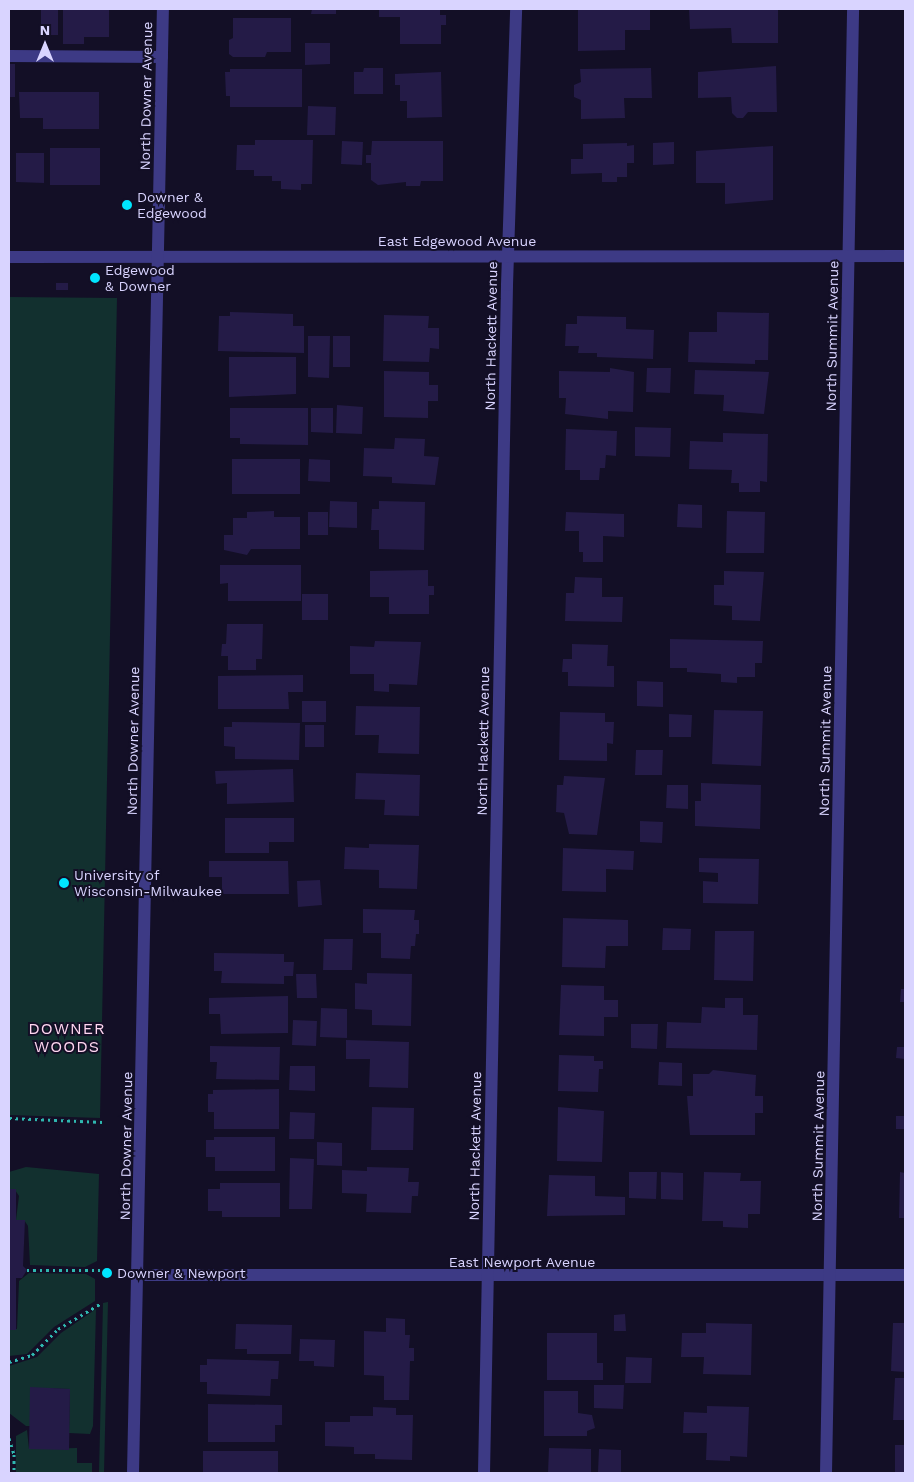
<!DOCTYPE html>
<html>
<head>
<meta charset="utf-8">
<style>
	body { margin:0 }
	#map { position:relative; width:914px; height:1482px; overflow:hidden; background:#130f26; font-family:"Work Sans",sans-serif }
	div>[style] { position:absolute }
	.green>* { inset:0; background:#12302f }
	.building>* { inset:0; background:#241b47 }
	.path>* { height:3px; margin-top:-1.5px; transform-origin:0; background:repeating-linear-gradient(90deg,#2fb8b0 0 2.5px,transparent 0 6.5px) }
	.service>* { height:12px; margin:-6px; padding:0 6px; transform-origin:6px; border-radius:6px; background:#3d3a85 }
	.minor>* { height:12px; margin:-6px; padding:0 6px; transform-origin:6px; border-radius:6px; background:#3d3a85 }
	.tertiary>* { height:12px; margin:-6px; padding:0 6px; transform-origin:6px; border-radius:6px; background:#3d3a85 }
	.dots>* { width:14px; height:14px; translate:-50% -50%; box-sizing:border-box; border:2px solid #130f26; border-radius:50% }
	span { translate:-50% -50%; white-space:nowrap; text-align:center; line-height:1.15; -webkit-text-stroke:4px #130f26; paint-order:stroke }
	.street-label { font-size:14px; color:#d9d4ff }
	.poi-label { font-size:14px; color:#d9d4ff }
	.left { translate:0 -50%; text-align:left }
	.quarter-label { font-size:16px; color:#ffd6f0; letter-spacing:1px }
	.frame { position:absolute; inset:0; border:10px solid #d9d4ff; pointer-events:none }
	.north { position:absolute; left:20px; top:20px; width:50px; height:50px; -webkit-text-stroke:4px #130f26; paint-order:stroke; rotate:0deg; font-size:14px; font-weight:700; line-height:20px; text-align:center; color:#d9d4ff }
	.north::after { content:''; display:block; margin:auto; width:18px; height:22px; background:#d9d4ff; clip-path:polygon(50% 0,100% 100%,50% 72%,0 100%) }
</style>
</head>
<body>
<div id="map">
	<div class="green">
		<i style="clip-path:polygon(9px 297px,117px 298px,100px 1118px,9px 1115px)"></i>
		<i style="clip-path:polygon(26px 1167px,99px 1174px,97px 1261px,85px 1267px,30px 1265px,28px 1226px,24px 1220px,16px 1220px,19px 1196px,15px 1190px,9px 1189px,9px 1172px)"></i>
		<i style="clip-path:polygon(29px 1273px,86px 1274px,95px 1279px,95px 1301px,54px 1327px,27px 1354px,9px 1356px,9px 1329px,17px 1329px,19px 1281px)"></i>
		<i style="clip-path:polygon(108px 1302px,104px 1473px,99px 1473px,103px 1303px)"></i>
		<i style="clip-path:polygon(96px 1309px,93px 1426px,90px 1434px,69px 1433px,70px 1389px,31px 1388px,30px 1426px,26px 1426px,9px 1413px,9px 1366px,37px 1357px,61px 1333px)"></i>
		<i style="clip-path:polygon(27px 1430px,29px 1449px,77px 1448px,77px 1463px,92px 1463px,92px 1473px,16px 1473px,16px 1436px)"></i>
	</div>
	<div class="building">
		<i style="clip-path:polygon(41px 9px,58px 9px,58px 35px,41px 35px)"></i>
		<i style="clip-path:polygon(63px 9px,109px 9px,109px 37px,84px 37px,84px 44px,63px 44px)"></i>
		<i style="clip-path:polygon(312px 9px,336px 9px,336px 14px,311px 14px)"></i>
		<i style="clip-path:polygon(379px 9px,440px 9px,440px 15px,446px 15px,446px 25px,441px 25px,441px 44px,400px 44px,400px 17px,379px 17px)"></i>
		<i style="clip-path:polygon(578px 9px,650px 9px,650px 30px,625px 30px,625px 50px,578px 51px)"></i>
		<i style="clip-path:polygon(689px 9px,778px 9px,778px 43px,732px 43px,731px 28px,690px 29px)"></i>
		<i style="clip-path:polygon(233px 18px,291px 18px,291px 52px,267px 52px,265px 57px,233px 57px,229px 54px,229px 40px,233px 38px)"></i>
		<i style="clip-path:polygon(305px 43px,330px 43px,330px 64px,305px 65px)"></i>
		<i style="clip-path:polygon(9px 64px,15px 64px,15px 97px,9px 97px)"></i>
		<i style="clip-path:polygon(776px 66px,777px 112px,748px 112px,743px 118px,737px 118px,732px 113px,731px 97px,698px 98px,698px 72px)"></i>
		<i style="clip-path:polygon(364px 68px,383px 68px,383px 94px,354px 94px,354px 72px,363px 72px)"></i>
		<i style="clip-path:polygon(651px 68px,652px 98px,624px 98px,625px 118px,581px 119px,581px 100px,574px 97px,574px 85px,581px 82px,580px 69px)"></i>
		<i style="clip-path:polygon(230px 69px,302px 69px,302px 107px,230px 107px,230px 96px,226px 96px,225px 72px,230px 72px)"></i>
		<i style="clip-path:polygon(441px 72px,442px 117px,407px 118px,407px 101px,400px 101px,400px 85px,395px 85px,395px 74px)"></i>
		<i style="clip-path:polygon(19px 92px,99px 92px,99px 129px,43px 129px,43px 118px,20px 118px)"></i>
		<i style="clip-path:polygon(308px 106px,336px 107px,335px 135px,307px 135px)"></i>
		<i style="clip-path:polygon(255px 140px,313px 140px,312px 184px,301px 184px,301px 190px,281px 189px,281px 181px,272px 181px,272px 176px,254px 176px,254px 170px,236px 170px,237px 145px,255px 145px)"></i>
		<i style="clip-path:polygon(342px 141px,363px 142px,362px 165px,341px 164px)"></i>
		<i style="clip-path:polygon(372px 141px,443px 141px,443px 181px,421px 181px,420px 186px,406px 186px,406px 182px,378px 185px,371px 180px,371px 163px,366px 163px,366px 155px,371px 155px)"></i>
		<i style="clip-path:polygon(674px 142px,674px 164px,653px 165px,653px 143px)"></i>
		<i style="clip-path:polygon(627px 143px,627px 146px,634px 145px,634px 163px,627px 163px,627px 177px,617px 177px,617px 182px,602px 182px,602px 173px,571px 174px,571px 159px,583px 159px,583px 144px)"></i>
		<i style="clip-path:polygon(773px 146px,773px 200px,725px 204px,725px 183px,696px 183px,696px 151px)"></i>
		<i style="clip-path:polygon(50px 148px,100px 148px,100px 185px,50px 185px)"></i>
		<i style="clip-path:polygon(16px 153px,44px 153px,44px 183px,16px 182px)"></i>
		<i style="clip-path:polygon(56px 283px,68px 283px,68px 290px,56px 290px)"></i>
		<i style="clip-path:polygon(230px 312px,293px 314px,293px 326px,304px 326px,304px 353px,218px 351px,219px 316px,230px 316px)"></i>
		<i style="clip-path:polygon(717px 312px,769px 313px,768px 360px,755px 360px,755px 364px,688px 362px,689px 332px,717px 332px)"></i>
		<i style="clip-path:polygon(384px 315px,429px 316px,428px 328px,439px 328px,439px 349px,430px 348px,429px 362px,383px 361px)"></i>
		<i style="clip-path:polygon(577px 316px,626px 317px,626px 329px,654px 330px,653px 359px,597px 357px,597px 353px,578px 353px,579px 346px,565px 346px,566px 324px,577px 324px)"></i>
		<i style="clip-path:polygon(308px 336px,330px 336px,329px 378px,308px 377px)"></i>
		<i style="clip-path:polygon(333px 336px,350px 336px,350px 367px,333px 367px)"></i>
		<i style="clip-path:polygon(229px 357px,296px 357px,296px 394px,229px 397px)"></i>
		<i style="clip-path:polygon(610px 368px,634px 372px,633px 412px,608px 411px,608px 419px,565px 414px,566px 398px,559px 398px,559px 371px,610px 372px)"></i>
		<i style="clip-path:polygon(647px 368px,671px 368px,670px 393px,646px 392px)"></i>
		<i style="clip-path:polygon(695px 370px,769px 372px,764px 414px,723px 411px,724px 395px,694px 394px)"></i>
		<i style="clip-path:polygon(384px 371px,429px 372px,429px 385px,438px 385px,438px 401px,428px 401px,428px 418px,384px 417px)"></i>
		<i style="clip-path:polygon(337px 405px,363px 407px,362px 434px,336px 433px)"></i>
		<i style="clip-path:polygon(230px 408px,308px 408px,308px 445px,240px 444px,240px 438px,230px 438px)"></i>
		<i style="clip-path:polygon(311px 408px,333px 408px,333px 433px,311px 432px)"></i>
		<i style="clip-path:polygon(635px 427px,671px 428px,670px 457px,635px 456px)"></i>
		<i style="clip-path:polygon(566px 429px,617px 431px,616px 456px,606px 455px,605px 468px,600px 468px,599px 480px,580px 480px,580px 470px,565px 470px)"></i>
		<i style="clip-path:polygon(723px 433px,768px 434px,767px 482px,760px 481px,760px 492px,739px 492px,739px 483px,731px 483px,732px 470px,689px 469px,690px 441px,723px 442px)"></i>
		<i style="clip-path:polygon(395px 438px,425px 439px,424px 456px,439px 457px,435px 485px,392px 483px,392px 477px,363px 476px,364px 448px,394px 449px)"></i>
		<i style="clip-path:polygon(232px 459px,300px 459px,300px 494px,232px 494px)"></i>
		<i style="clip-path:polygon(309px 459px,330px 460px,330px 482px,308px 481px)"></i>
		<i style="clip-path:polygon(330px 501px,357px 502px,357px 528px,329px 527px)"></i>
		<i style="clip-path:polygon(379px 501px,425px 502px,424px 550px,379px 549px,379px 530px,371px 530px,372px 509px,379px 509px)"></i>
		<i style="clip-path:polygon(678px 504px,702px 505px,702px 528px,677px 527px)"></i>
		<i style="clip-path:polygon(274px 511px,274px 517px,300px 517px,300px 549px,251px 549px,247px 555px,224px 550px,224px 535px,233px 535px,233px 518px,247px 518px,247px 512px)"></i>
		<i style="clip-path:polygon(727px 511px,765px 512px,764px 553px,726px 553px)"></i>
		<i style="clip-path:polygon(308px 512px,328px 512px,328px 535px,308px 535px)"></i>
		<i style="clip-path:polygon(566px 512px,624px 514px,624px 537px,603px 536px,603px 562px,583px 562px,583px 552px,579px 552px,579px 531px,565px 531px)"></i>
		<i style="clip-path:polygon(220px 565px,301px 565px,301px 601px,228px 601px,228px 583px,220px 584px)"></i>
		<i style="clip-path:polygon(428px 570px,428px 586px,434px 586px,434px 595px,429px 595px,429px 614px,389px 614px,389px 597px,370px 597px,370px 571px)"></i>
		<i style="clip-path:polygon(724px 571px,764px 572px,760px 621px,732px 620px,732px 606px,714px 605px,714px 585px,724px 585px)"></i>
		<i style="clip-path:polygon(575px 577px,602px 578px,602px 597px,623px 597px,622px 622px,565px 621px,566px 593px,574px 593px)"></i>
		<i style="clip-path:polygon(302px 594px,328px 594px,328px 620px,302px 620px)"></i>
		<i style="clip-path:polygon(227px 624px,263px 624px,262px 659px,256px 659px,256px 670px,228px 670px,228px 656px,221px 656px,222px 644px,226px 644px)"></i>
		<i style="clip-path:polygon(670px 639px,763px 641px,762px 663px,755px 663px,755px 677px,737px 677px,737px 683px,721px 682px,721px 674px,687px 672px,687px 668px,670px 668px)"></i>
		<i style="clip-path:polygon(375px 641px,421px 642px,417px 685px,389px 684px,389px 692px,374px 691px,374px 674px,350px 674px,350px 646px,374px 647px)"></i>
		<i style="clip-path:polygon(572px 644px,608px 645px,607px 666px,614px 666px,614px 687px,568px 686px,568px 672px,562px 672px,563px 659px,572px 659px)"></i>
		<i style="clip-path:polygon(303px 675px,303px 692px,288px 692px,289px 709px,218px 709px,218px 676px)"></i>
		<i style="clip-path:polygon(637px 681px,663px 682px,663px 707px,637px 706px)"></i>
		<i style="clip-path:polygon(302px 701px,326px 701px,326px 722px,302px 722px)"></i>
		<i style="clip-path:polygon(356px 706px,420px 707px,419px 754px,378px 753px,379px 735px,355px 735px)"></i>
		<i style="clip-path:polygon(714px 710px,763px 711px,761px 766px,712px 764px)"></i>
		<i style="clip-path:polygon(560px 712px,605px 713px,605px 722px,614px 722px,613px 744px,607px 743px,607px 761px,559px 760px)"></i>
		<i style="clip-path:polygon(669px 714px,692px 715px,691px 737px,669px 737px)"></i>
		<i style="clip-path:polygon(232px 722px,300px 723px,299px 760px,235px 759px,235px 747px,224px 746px,224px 727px,232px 727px)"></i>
		<i style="clip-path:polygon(305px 725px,324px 725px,324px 747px,305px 747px)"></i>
		<i style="clip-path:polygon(636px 750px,663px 750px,662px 775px,635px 775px)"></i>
		<i style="clip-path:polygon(293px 769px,294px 802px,227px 804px,227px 783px,216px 784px,215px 771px)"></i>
		<i style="clip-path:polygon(356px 773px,420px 775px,419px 816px,384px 815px,385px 800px,355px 799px)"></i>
		<i style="clip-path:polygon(564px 776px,605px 778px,597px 835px,569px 834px,564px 813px,556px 812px,557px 785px,563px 785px)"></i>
		<i style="clip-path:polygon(701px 783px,761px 785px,760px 829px,695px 826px,695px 801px,701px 801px)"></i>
		<i style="clip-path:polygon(667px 785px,688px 785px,688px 809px,666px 808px)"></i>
		<i style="clip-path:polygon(225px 818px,294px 818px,294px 842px,269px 842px,269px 853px,225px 853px)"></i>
		<i style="clip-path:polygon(640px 821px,663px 822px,662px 843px,640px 842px)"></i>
		<i style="clip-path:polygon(369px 844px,419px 845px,417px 889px,379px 888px,379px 870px,344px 869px,345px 847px,369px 848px)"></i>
		<i style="clip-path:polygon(563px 848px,634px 851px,633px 870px,606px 869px,606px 892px,562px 891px)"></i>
		<i style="clip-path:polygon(699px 858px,759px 859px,758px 904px,703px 903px,703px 881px,718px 882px,718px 873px,699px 872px)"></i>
		<i style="clip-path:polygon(209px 861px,288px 861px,289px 894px,222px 894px,222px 877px,209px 877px)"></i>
		<i style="clip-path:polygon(320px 880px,322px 905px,298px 907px,297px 881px)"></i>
		<i style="clip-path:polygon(363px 909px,415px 910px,414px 920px,419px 920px,419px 934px,416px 934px,415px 946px,411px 946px,410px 959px,381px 958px,381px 933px,363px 933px)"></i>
		<i style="clip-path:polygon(563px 918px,628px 920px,628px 946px,606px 946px,605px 968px,562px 967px)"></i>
		<i style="clip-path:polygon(663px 928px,691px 929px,690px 950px,662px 950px)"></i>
		<i style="clip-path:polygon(715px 931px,754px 931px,753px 981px,714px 980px)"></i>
		<i style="clip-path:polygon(324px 939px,353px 939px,352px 970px,323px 970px)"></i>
		<i style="clip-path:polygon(214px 953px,284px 954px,284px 962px,294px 962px,293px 976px,284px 976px,284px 984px,221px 983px,222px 971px,214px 971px)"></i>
		<i style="clip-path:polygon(367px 973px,412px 974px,411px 1026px,372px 1025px,372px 1010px,355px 1009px,355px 983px,367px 984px)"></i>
		<i style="clip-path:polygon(296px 974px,316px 974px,317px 998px,297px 998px)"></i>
		<i style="clip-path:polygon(561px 985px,604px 986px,604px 1000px,618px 1000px,618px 1017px,604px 1017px,604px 1036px,559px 1035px)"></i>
		<i style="clip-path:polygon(901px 989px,905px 989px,905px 1002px,900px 1002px)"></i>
		<i style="clip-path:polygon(288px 996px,288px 1033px,221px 1034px,220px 1014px,209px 1014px,209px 998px)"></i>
		<i style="clip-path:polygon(725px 998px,743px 998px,743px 1015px,758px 1015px,757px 1050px,666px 1048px,667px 1022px,701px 1023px,702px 1007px,725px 1008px)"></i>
		<i style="clip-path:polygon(321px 1008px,347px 1009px,347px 1038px,320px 1037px)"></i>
		<i style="clip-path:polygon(293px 1020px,317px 1021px,316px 1046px,292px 1045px)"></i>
		<i style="clip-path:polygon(631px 1024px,658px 1024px,657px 1049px,631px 1048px)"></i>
		<i style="clip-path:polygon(346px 1040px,409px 1042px,408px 1088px,369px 1087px,370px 1059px,346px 1059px)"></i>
		<i style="clip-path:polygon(210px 1046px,280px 1047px,279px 1080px,216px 1079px,217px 1062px,210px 1062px)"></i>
		<i style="clip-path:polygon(897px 1047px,905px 1047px,905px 1059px,896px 1058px)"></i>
		<i style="clip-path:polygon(559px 1055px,594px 1056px,594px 1061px,603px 1061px,603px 1069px,599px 1069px,598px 1092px,558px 1091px)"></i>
		<i style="clip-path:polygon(659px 1062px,682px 1063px,682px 1086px,658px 1085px)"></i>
		<i style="clip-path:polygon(290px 1066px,315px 1066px,315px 1091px,289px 1090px)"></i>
		<i style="clip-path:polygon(713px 1070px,756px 1075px,755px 1096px,763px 1096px,763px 1113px,755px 1113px,755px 1135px,690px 1135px,687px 1096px,693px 1096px,693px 1074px,709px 1074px)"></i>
		<i style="clip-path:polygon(279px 1089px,279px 1129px,214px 1129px,214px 1112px,208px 1112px,208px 1094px,213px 1094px,213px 1090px)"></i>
		<i style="clip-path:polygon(372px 1107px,414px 1108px,413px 1150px,371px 1150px)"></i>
		<i style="clip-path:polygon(558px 1107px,604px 1111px,602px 1162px,557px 1161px)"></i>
		<i style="clip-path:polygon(290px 1112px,315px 1113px,314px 1139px,289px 1139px)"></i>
		<i style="clip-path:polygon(896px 1116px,905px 1116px,905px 1129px,896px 1129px)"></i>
		<i style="clip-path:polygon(214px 1137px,275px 1137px,275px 1171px,215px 1171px,215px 1157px,206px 1157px,206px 1140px,214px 1140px)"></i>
		<i style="clip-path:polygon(317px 1142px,342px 1143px,342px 1166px,317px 1165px)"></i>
		<i style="clip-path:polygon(290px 1158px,314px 1159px,312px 1209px,289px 1209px)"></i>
		<i style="clip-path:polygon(367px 1167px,409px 1168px,408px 1182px,419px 1182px,418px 1196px,412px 1196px,411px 1213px,366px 1212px,367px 1194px,342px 1193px,342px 1170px,367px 1171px)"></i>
		<i style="clip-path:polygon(629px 1172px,657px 1172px,656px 1199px,629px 1198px)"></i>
		<i style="clip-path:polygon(661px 1172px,683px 1173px,683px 1200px,661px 1199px)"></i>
		<i style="clip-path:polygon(704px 1172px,741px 1173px,740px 1181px,761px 1181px,760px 1214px,748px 1214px,748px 1228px,723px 1227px,723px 1221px,702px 1221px)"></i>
		<i style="clip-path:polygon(900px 1172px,905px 1173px,905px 1218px,899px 1218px)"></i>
		<i style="clip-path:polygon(549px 1175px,595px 1176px,595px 1196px,625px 1197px,625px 1215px,547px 1216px)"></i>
		<i style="clip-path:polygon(220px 1183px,280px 1183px,280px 1217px,222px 1217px,222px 1211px,208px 1211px,208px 1189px,220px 1189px)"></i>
		<i style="clip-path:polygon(9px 1189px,16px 1189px,16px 1220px,25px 1220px,23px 1266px,27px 1270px,22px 1278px,16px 1278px,16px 1330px,9px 1330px)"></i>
		<i style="clip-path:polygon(625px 1314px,626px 1331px,614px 1331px,614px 1315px)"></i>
		<i style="clip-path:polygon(386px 1318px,405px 1319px,405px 1335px,410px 1335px,409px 1348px,414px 1348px,414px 1361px,410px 1361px,409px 1400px,384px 1400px,384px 1376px,364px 1375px,364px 1331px,386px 1332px)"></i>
		<i style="clip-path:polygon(706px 1323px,752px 1324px,751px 1375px,703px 1374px,704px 1357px,681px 1357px,682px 1333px,706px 1333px)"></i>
		<i style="clip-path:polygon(893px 1323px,905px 1323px,905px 1372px,891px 1371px)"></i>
		<i style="clip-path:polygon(236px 1324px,292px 1325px,291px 1354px,247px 1354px,247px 1349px,235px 1349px)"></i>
		<i style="clip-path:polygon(547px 1333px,597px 1333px,597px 1363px,603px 1363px,603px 1380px,547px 1380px)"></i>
		<i style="clip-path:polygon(300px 1339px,335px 1340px,334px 1367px,314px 1366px,314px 1361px,299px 1361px)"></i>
		<i style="clip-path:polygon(626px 1357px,652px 1358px,651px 1383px,625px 1383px)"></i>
		<i style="clip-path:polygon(207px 1359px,279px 1361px,278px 1379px,271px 1379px,270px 1396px,207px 1394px,207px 1382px,200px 1382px,200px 1365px,207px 1365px)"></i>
		<i style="clip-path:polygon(895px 1378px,905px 1378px,905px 1420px,893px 1420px)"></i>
		<i style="clip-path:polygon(594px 1385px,624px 1385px,623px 1409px,594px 1408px)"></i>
		<i style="clip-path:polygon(30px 1387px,70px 1389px,69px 1450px,29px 1449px)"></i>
		<i style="clip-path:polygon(544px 1391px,578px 1391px,578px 1413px,592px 1415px,595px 1428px,587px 1431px,587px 1436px,544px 1436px)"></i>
		<i style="clip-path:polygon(208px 1404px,282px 1405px,282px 1425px,275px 1425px,275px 1442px,208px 1442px)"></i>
		<i style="clip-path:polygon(707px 1406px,749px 1407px,747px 1457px,730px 1456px,730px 1461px,706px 1460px,707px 1433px,683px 1433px,684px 1412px,707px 1413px)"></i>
		<i style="clip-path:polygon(373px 1407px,396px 1408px,396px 1415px,413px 1415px,412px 1460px,375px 1459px,375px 1454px,354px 1454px,354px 1447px,325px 1446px,325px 1422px,350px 1422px,350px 1416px,373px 1416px)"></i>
		<i style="clip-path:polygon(895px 1445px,905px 1445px,905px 1473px,895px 1473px)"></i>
		<i style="clip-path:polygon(549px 1448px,591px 1449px,591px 1473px,548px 1473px)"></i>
		<i style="clip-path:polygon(599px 1449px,621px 1450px,621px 1473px,598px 1472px)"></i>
		<i style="clip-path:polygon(203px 1451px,278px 1451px,278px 1473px,203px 1473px)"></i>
	</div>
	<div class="path">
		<i style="left:9px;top:1118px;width:94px;rotate:2.4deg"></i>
		<i style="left:27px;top:1270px;width:73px"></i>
		<i style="left:9px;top:1362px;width:24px;rotate:-17deg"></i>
		<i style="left:32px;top:1355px;width:37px;rotate:-45deg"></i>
		<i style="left:58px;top:1329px;width:49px;rotate:-30.8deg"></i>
		<i style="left:9px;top:1438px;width:17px;rotate:73deg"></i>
		<i style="left:14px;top:1454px;width:19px;rotate:90deg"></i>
	</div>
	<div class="service">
		<i style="left:9px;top:56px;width:153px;rotate:0.4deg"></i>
	</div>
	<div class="minor">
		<i style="left:138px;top:1275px;width:767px"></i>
		<i style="left:484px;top:1473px;width:1188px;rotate:-88.89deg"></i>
		<i style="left:507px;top:285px;width:276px;rotate:-88.1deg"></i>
		<i style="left:826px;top:1473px;width:1464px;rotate:-88.94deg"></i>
	</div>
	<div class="tertiary">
		<i style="left:9px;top:257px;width:896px;rotate:-0.06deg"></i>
		<i style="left:133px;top:1473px;width:1464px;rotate:-88.83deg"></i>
	</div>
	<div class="dots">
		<i style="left:127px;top:205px;background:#00e5ff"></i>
		<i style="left:95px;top:278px;background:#00e5ff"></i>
		<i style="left:64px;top:883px;background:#00e5ff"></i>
		<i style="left:107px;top:1273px;background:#00e5ff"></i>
	</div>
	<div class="street-label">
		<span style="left:146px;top:96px;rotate:-89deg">North Downer Avenue</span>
		<span style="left:457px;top:241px">East Edgewood Avenue</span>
		<span style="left:491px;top:336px;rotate:-89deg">North Hackett Avenue</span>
		<span style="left:832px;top:336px;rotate:-89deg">North Summit Avenue</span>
		<span style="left:133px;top:741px;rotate:-89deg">North Downer Avenue</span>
		<span style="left:483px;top:741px;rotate:-89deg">North Hackett Avenue</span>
		<span style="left:825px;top:741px;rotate:-89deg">North Summit Avenue</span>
		<span style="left:126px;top:1146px;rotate:-89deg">North Downer Avenue</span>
		<span style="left:475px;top:1146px;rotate:-89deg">North Hackett Avenue</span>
		<span style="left:818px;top:1146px;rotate:-89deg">North Summit Avenue</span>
		<span style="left:522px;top:1262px">East Newport Avenue</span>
	</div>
	<div class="poi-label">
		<span class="left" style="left:137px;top:205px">Downer &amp;<br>Edgewood</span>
		<span class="left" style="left:105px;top:278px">Edgewood<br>&amp; Downer</span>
		<span class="left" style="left:74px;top:883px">University of<br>Wisconsin-Milwaukee</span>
		<span class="left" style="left:117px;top:1273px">Downer &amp; Newport</span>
	</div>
	<div class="quarter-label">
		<span style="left:67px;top:1038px">DOWNER<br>WOODS</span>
	</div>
	<div class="frame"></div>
	<div class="north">N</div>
</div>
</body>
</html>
